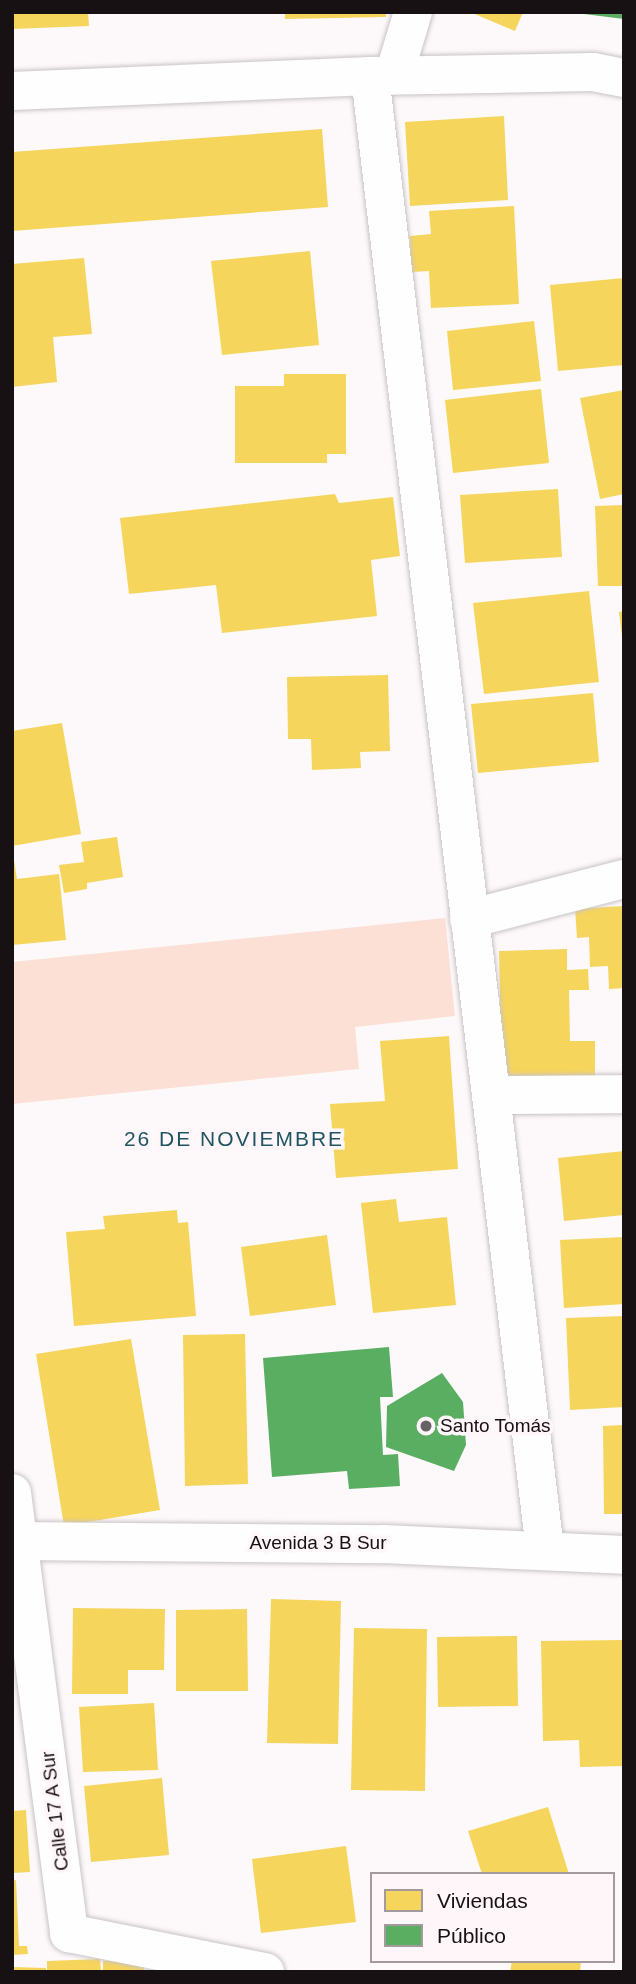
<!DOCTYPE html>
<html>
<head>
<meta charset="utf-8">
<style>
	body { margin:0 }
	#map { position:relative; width:636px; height:1984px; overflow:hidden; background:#fdf8fa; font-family:Helvetica,sans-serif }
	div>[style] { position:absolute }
	.green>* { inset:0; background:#fde0d5 }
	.homes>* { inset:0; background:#f6d55c }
	.public>* { inset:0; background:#5aae61 }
	.roads { filter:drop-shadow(0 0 2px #c9c3c6) drop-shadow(0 0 2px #c9c3c6) }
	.street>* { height:38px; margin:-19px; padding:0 19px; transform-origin:19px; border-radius:19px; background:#fffefe }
	.secondary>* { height:38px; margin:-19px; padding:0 19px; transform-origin:19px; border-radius:19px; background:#fffefe }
	.dots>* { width:19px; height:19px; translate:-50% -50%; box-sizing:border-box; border:4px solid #fff6f9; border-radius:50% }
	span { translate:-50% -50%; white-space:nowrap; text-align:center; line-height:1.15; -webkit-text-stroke:7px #fff6f9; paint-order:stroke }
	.poi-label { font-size:19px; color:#181114 }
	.left { translate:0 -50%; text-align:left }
	.street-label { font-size:19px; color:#181114 }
	.neighbourhood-label { font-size:21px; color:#1e5561; letter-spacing:2px }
	.frame { position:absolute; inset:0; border:14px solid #181114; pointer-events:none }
	.legend { position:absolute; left:370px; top:1872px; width:245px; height:91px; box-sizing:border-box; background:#fff6f9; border:2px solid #a39a9d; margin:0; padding:9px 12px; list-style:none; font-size:21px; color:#181114 }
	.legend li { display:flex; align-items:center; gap:14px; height:35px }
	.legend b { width:35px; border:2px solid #a39a9d }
</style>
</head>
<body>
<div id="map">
	<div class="green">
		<i style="clip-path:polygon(445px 918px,455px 1016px,355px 1027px,359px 1069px,12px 1104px,12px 962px)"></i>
	</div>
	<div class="homes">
		<i style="clip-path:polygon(12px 12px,88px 12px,89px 26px,12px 29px)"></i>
		<i style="clip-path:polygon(285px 12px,386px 12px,386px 17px,285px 19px)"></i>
		<i style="clip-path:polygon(470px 12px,523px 12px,515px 31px)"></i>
		<i style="clip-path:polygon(504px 116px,508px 200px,410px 206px,405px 122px)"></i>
		<i style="clip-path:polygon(322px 129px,328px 207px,12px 231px,12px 152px)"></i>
		<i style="clip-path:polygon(514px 206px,519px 304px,431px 308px,429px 271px,411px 272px,410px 236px,431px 234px,429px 211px)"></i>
		<i style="clip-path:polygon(310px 251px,319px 345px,222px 355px,211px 261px)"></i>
		<i style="clip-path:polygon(84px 258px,92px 334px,53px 337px,57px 382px,12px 387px,12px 264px)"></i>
		<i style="clip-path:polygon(624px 278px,624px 365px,558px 371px,550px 285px)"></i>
		<i style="clip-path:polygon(534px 321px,541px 381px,453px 390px,447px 331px)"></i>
		<i style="clip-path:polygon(284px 374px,346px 374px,346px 454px,327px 454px,327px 463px,235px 463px,235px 386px,284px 386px)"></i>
		<i style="clip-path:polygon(541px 389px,549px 463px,453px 473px,445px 400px)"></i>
		<i style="clip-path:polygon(624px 390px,624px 494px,600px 499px,580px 398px)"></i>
		<i style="clip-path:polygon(558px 489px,562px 557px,465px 563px,460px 495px)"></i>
		<i style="clip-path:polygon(335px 494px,339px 503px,393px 497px,400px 556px,371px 560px,377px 616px,222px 633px,216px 585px,129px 594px,120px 518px)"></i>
		<i style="clip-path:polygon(624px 505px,624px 586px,598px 586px,595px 506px)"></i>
		<i style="clip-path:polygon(589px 591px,599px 682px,484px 694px,473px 603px)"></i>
		<i style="clip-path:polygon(624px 611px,624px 636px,622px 636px,619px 612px)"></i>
		<i style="clip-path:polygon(388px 675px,390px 751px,360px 752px,361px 768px,312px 770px,311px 739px,288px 739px,287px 677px)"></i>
		<i style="clip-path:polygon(593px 693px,599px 762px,478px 773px,471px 704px)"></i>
		<i style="clip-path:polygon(62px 723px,81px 834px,12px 846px,12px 731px)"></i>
		<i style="clip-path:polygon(117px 837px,123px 877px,87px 883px,87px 889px,64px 893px,59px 865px,84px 862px,81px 842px)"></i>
		<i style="clip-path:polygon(12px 847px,17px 879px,59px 874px,66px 940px,12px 945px)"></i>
		<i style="clip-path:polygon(624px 906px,624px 988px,609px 989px,608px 966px,590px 967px,589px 937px,577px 938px,575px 909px)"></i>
		<i style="clip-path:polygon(567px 949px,567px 970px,588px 969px,589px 990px,569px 990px,570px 1041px,595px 1041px,595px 1086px,502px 1088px,499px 951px)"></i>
		<i style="clip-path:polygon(449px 1036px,458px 1169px,336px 1178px,330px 1104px,385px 1101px,380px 1041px)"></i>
		<i style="clip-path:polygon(624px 1151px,624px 1215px,564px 1221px,558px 1158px)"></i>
		<i style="clip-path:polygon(396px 1199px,399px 1222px,447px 1217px,456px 1305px,373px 1313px,361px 1203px)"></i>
		<i style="clip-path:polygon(177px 1210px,178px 1223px,188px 1222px,196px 1316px,74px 1326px,66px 1232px,105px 1229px,103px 1216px)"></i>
		<i style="clip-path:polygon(327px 1235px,336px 1305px,250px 1316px,241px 1247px)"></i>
		<i style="clip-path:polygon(624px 1237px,624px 1304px,564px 1308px,560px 1240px)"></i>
		<i style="clip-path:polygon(624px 1316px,624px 1407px,570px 1410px,566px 1318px)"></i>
		<i style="clip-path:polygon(245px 1334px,248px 1484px,185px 1486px,183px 1335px)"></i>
		<i style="clip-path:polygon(131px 1339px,160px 1510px,64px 1526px,36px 1354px)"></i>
		<i style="clip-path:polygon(624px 1425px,624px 1514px,604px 1514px,603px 1426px)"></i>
		<i style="clip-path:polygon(271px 1599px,341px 1601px,338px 1744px,267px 1743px)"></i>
		<i style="clip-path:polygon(73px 1608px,165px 1609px,164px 1670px,128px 1670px,128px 1694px,72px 1694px)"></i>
		<i style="clip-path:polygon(247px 1609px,248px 1691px,176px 1691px,176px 1610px)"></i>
		<i style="clip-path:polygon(354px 1628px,427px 1629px,425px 1791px,351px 1790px)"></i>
		<i style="clip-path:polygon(517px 1636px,518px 1706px,438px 1707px,437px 1637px)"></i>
		<i style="clip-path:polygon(624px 1640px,624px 1766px,580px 1767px,579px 1740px,543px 1741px,541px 1641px)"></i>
		<i style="clip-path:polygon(154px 1703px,158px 1770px,83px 1772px,79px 1707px)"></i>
		<i style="clip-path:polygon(162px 1778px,169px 1855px,91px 1862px,84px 1786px)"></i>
		<i style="clip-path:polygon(548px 1807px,569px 1874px,482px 1874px,468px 1831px)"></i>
		<i style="clip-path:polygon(26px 1810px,30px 1872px,12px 1873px,12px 1811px)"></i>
		<i style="clip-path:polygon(346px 1846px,356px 1922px,261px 1933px,252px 1859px)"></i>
		<i style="clip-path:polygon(16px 1880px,19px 1946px,27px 1946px,28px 1954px,12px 1955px,12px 1881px)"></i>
		<i style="clip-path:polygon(100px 1959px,101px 1972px,47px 1972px,47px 1961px)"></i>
		<i style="clip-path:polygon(144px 1959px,144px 1972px,103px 1972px,103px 1961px)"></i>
		<i style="clip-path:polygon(512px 1961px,581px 1961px,580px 1972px,510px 1972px)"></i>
		<i style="clip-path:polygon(12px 1967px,46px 1968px,46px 1972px,12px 1972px)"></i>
	</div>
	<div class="public">
		<i style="clip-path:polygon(584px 12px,624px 12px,624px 19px,584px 14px)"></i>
		<i style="clip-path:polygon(389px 1347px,393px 1397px,380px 1397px,383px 1455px,398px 1454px,400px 1486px,349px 1489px,347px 1471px,272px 1477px,263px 1358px)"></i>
		<i style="clip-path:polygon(442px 1373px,463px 1402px,466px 1445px,454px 1471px,386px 1447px,387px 1406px)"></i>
	</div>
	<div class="roads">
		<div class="street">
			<i style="left:394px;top:75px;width:66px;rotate:-73.2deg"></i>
			<i style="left:370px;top:76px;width:223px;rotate:-1deg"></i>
			<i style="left:593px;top:72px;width:32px;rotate:11deg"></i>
			<i style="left:12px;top:91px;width:358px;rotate:-2.4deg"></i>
			<i style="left:370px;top:76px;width:1484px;rotate:83.23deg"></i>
			<i style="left:469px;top:919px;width:160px;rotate:-14.5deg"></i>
			<i style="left:494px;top:1095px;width:130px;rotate:-0.4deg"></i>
			<i style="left:12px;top:1493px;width:444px;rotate:82.6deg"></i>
			<i style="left:69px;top:1933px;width:200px;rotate:11.3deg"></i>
		</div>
		<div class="secondary">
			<i style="left:12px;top:1541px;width:372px;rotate:0.5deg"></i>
			<i style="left:384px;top:1544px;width:240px;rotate:2.6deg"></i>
		</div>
	</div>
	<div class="dots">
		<i style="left:426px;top:1426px;background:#686264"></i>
	</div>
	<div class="poi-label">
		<span class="left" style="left:440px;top:1426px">Santo Tomás</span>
	</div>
	<div class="street-label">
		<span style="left:318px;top:1543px">Avenida 3 B Sur</span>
		<span style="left:55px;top:1811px;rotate:-97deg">Calle 17 A Sur</span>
	</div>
	<div class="neighbourhood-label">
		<span style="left:234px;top:1139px">26 DE NOVIEMBRE</span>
	</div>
	<div class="frame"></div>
	<ul class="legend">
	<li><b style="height:19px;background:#f6d55c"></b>Viviendas</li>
	<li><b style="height:19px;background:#5aae61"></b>Público</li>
	</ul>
</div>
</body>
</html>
